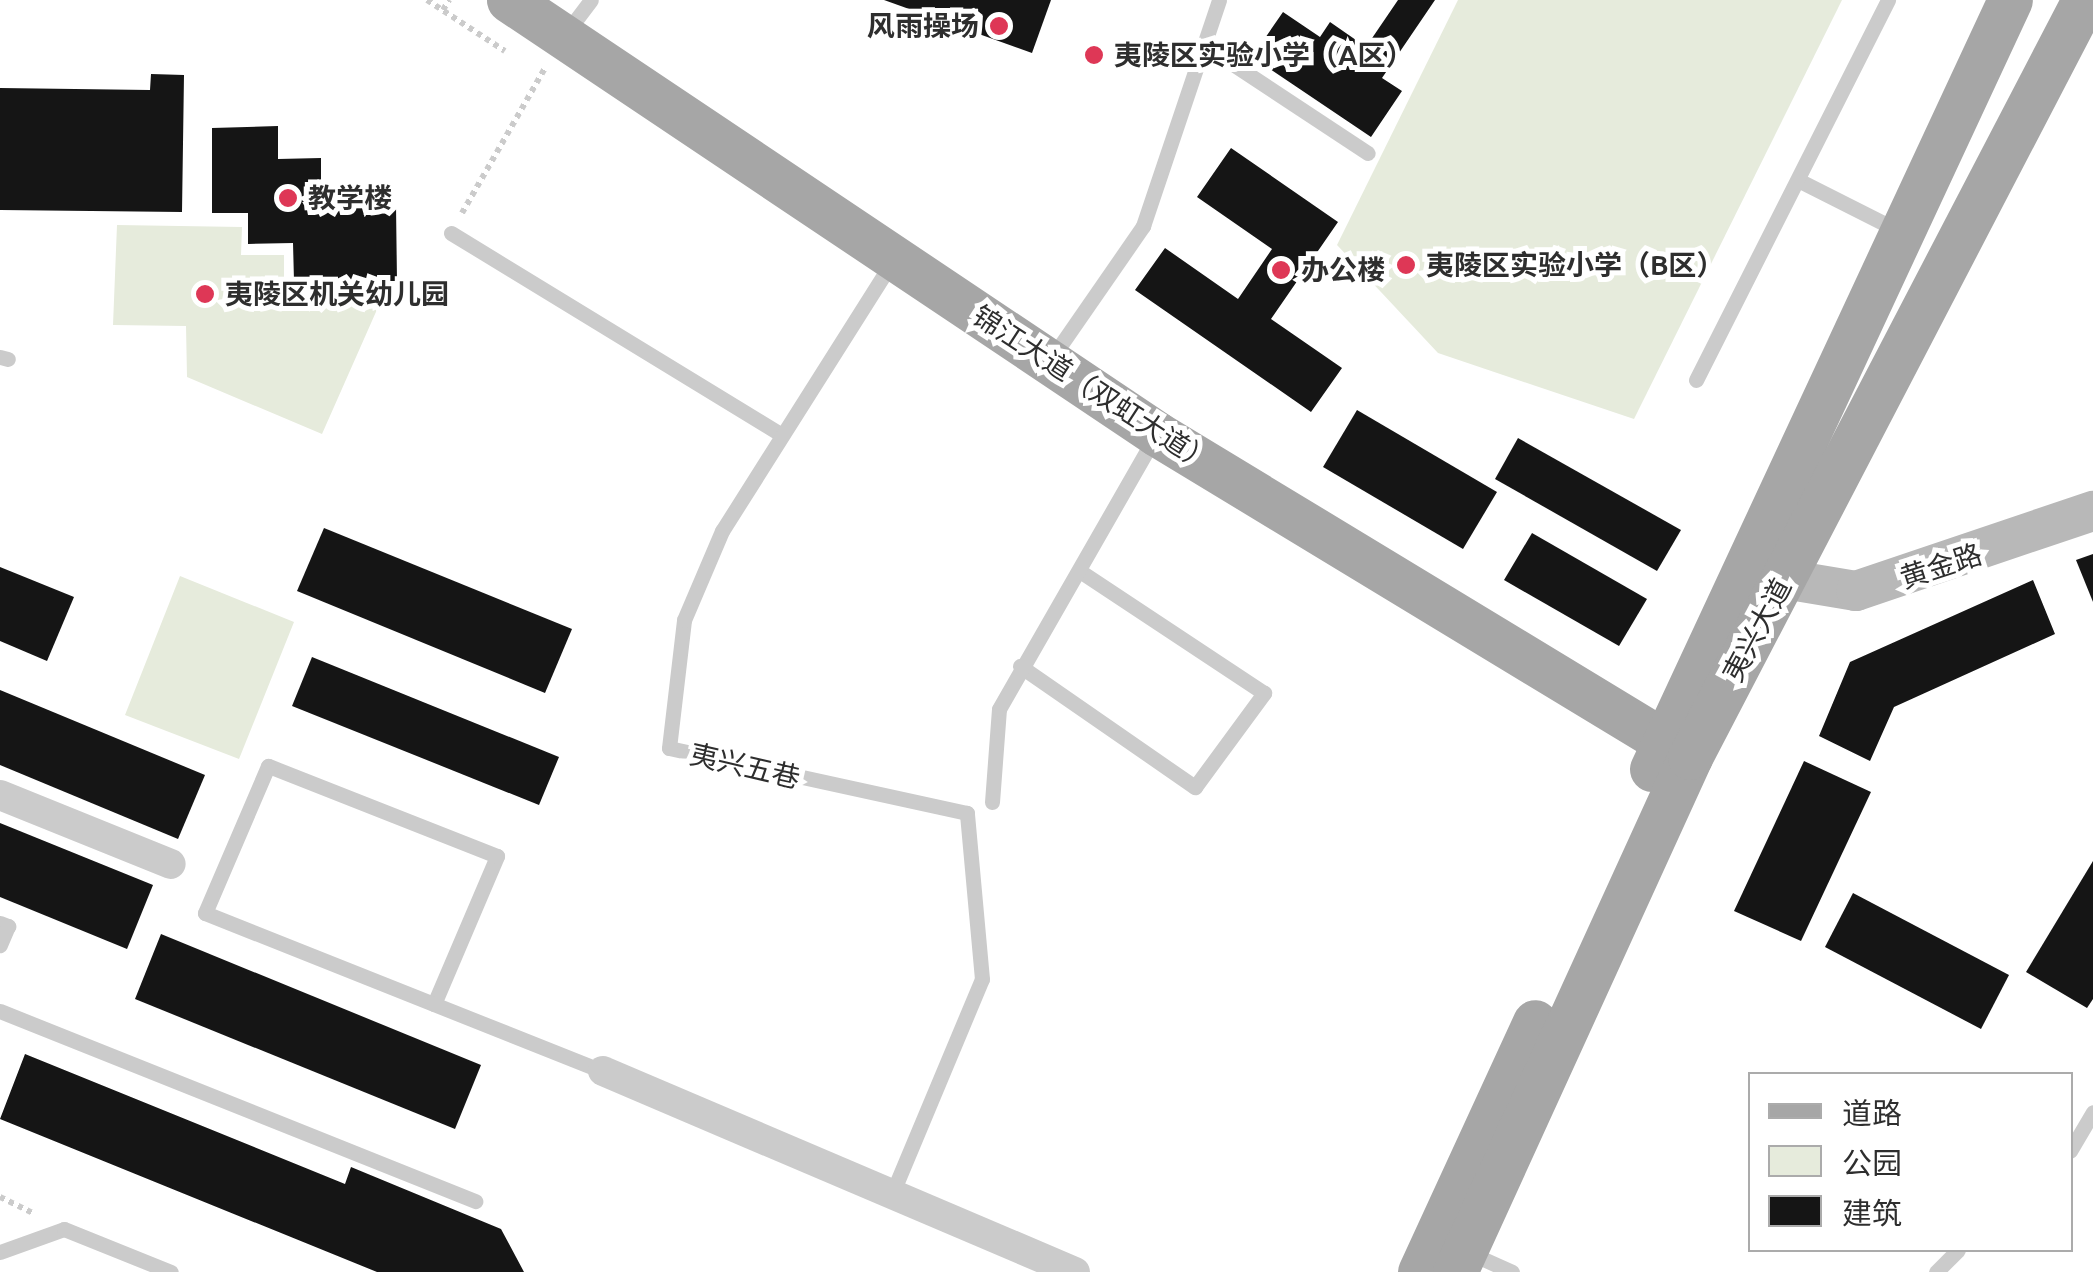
<!DOCTYPE html>
<html>
<head>
<meta charset="utf-8">
<style>
	body { margin:0 }
	#map { position:relative; width:2093px; height:1272px; overflow:hidden; background:#fff; font-family:Ubuntu,"Noto Sans SC",sans-serif }
	div>[style] { position:absolute }
	.green>* { inset:0; background:#e6ebdc }
	.building>* { inset:0; background:#151515 }
	.path>* { height:6px; margin-top:-3px; transform-origin:0; background:repeating-linear-gradient(90deg,#cbcbcb 0 5px,transparent 0 10px) }
	.lane>* { height:15px; margin:-7.5px; padding:0 7.5px; transform-origin:7.5px; border-radius:7.5px; background:#cbcbcb }
	.street>* { height:30px; margin:-15px; padding:0 15px; transform-origin:15px; border-radius:15px; background:#cbcbcb }
	.secondary>* { height:40px; margin:-20px; padding:0 20px; transform-origin:20px; border-radius:20px; background:#b8b8b8 }
	.primary>* { height:45px; margin:-22.5px; padding:0 22.5px; transform-origin:22.5px; border-radius:22.5px; background:#a6a6a6 }
	.dots>* { width:28px; height:28px; translate:-50% -50%; box-sizing:border-box; border:5px solid #fff; border-radius:50% }
	span { translate:-50% -50%; white-space:nowrap; text-align:center; line-height:1.15; -webkit-text-stroke:10px #fff; paint-order:stroke }
	.poi-label { font-size:28px; color:#2e2e2e; font-weight:700 }
	.right { translate:-100% -50%; text-align:right }
	.left { translate:0 -50%; text-align:left }
	.street-label { font-size:28px; color:#2e2e2e }
	.legend { position:absolute; left:1748px; top:1072px; width:325px; height:180px; box-sizing:border-box; background:#fff; border:2px solid #ababab; margin:0; padding:12px 18px; list-style:none; font-size:30px; color:#2e2e2e }
	.legend li { display:flex; align-items:center; gap:20px; height:50px }
	.legend b { width:50px; border:2px solid #ababab }
</style>
</head>
<body>
<div id="map">
	<div class="green">
		<i style="clip-path:polygon(1458px 0,1842px 0,1634px 419px,1438px 353px,1337px 245px)"></i>
		<i style="clip-path:polygon(117px 225px,242px 227px,241px 255px,284px 255px,284px 299px,383px 296px,322px 434px,187px 377px,186px 326px,113px 325px)"></i>
		<i style="clip-path:polygon(180px 576px,294px 622px,239px 759px,125px 715px)"></i>
	</div>
	<div class="building">
		<i style="clip-path:polygon(884px 0,1051px 0,1032px 53px)"></i>
		<i style="clip-path:polygon(1398px 0,1435px 0,1382px 78px,1402px 91px,1371px 137px,1252px 57px,1283px 12px,1320px 37px,1330px 22px,1366px 47px)"></i>
		<i style="clip-path:polygon(151px 74px,184px 75px,182px 212px,0 210px,0 88px,150px 90px)"></i>
		<i style="clip-path:polygon(278px 126px,278px 159px,321px 158px,321px 190px,363px 190px,363px 206px,396px 205px,397px 281px,294px 281px,293px 243px,248px 244px,248px 213px,212px 213px,212px 128px)"></i>
		<i style="clip-path:polygon(1231px 148px,1338px 222px,1271px 319px,1342px 368px,1311px 412px,1135px 290px,1165px 248px,1238px 299px,1272px 249px,1197px 197px)"></i>
		<i style="clip-path:polygon(1357px 410px,1497px 492px,1463px 549px,1323px 467px)"></i>
		<i style="clip-path:polygon(1518px 438px,1681px 530px,1657px 571px,1495px 479px)"></i>
		<i style="clip-path:polygon(324px 528px,572px 629px,545px 693px,297px 591px)"></i>
		<i style="clip-path:polygon(1532px 533px,1647px 599px,1619px 646px,1504px 580px)"></i>
		<i style="clip-path:polygon(2093px 554px,2093px 602px,2076px 560px)"></i>
		<i style="clip-path:polygon(0 567px,74px 597px,47px 661px,0 641px)"></i>
		<i style="clip-path:polygon(2033px 580px,2055px 634px,1894px 707px,1870px 761px,1819px 736px,1850px 662px)"></i>
		<i style="clip-path:polygon(312px 657px,559px 757px,539px 805px,292px 706px)"></i>
		<i style="clip-path:polygon(0 690px,205px 775px,178px 839px,0 765px)"></i>
		<i style="clip-path:polygon(1804px 761px,1871px 792px,1801px 941px,1734px 911px)"></i>
		<i style="clip-path:polygon(0 823px,153px 885px,127px 949px,0 897px)"></i>
		<i style="clip-path:polygon(2093px 861px,2093px 999px,2087px 1008px,2026px 972px)"></i>
		<i style="clip-path:polygon(1853px 893px,2009px 975px,1981px 1029px,1825px 947px)"></i>
		<i style="clip-path:polygon(161px 934px,481px 1065px,455px 1129px,135px 999px)"></i>
		<i style="clip-path:polygon(25px 1054px,345px 1184px,351px 1167px,501px 1229px,524px 1272px,377px 1272px,0 1119px)"></i>
	</div>
	<div class="path">
		<i style="left:427px;top:0;width:93px;rotate:33.2deg"></i>
		<i style="left:443px;top:10px;width:12px;rotate:-59deg"></i>
		<i style="left:462px;top:213px;width:167px;rotate:-60.2deg"></i>
		<i style="left:0;top:1197px;width:39px;rotate:26deg"></i>
	</div>
	<div class="lane">
		<i style="left:566px;top:33px;width:41px;rotate:-52.9deg"></i>
		<i style="left:1204px;top:45px;width:196px;rotate:33.4deg"></i>
		<i style="left:1798px;top:180px;width:111px;rotate:26.8deg"></i>
		<i style="left:451px;top:233px;width:386px;rotate:31.4deg"></i>
		<i style="left:0;top:357px;width:8px;rotate:14deg"></i>
		<i style="left:1051px;top:359px;width:162px;rotate:-55.3deg"></i>
		<i style="left:1143px;top:226px;width:238px;rotate:-71.4deg"></i>
		<i style="left:1696px;top:380px;width:426px;rotate:-63.2deg"></i>
		<i style="left:1020px;top:666px;width:213px;rotate:34.7deg"></i>
		<i style="left:1195px;top:787px;width:117px;rotate:-53.7deg"></i>
		<i style="left:1264px;top:693px;width:221px;rotate:-146.5deg"></i>
		<i style="left:992px;top:802px;width:93px;rotate:-85.7deg"></i>
		<i style="left:999px;top:709px;width:314px;rotate:-60.2deg"></i>
		<i style="left:0;top:923px;width:9px;rotate:21deg"></i>
		<i style="left:8px;top:926px;width:21px;rotate:113deg"></i>
		<i style="left:434px;top:1004px;width:161px;rotate:-66.9deg"></i>
		<i style="left:497px;top:856px;width:246px;rotate:-158.5deg"></i>
		<i style="left:268px;top:766px;width:160px;rotate:113.2deg"></i>
		<i style="left:205px;top:913px;width:428px;rotate:21.7deg"></i>
		<i style="left:0;top:1011px;width:512px;rotate:21.8deg"></i>
		<i style="left:2070px;top:1151px;width:45px;rotate:-59.5deg"></i>
		<i style="left:892px;top:1194px;width:233px;rotate:-67.3deg"></i>
		<i style="left:982px;top:979px;width:167px;rotate:-95.2deg"></i>
		<i style="left:967px;top:813px;width:305px;rotate:-167.7deg"></i>
		<i style="left:669px;top:748px;width:129px;rotate:-83.3deg"></i>
		<i style="left:684px;top:620px;width:97px;rotate:-66.9deg"></i>
		<i style="left:722px;top:531px;width:320px;rotate:-57.7deg"></i>
		<i style="left:0;top:1252px;width:68px;rotate:-19.8deg"></i>
		<i style="left:64px;top:1229px;width:115px;rotate:21.9deg"></i>
		<i style="left:1470px;top:1253px;width:46px;rotate:24.3deg"></i>
		<i style="left:1936px;top:1272px;width:31px;rotate:-45deg"></i>
	</div>
	<div class="street">
		<i style="left:0;top:795px;width:184px;rotate:22deg"></i>
		<i style="left:603px;top:1071px;width:513px;rotate:23.07deg"></i>
	</div>
	<div class="secondary">
		<i style="left:1784px;top:579px;width:73px;rotate:9.5deg"></i>
		<i style="left:1856px;top:591px;width:250px;rotate:-18.7deg"></i>
	</div>
	<div class="primary">
		<i style="left:509px;top:0;width:780px;rotate:33.81deg"></i>
		<i style="left:1157px;top:434px;width:623px;rotate:31.22deg"></i>
		<i style="left:1652px;top:769px;width:848px;rotate:-65.04deg"></i>
		<i style="left:1420px;top:1272px;width:275px;rotate:-65.3deg"></i>
		<i style="left:1455px;top:1272px;width:566px;rotate:-65.47deg"></i>
		<i style="left:1690px;top:757px;width:853px;rotate:-62.5deg"></i>
	</div>
	<div class="dots">
		<i style="left:999px;top:26px;background:#de3756"></i>
		<i style="left:1094px;top:55px;background:#de3756"></i>
		<i style="left:288px;top:198px;background:#de3756"></i>
		<i style="left:1406px;top:265px;background:#de3756"></i>
		<i style="left:1281px;top:270px;background:#de3756"></i>
		<i style="left:205px;top:294px;background:#de3756"></i>
	</div>
	<div class="poi-label">
		<span class="right" style="left:979px;top:26px">风雨操场</span>
		<span class="left" style="left:1114px;top:55px">夷陵区实验小学（A区）</span>
		<span class="left" style="left:308px;top:198px">教学楼</span>
		<span class="left" style="left:1426px;top:265px">夷陵区实验小学（B区）</span>
		<span class="left" style="left:1301px;top:270px">办公楼</span>
		<span class="left" style="left:225px;top:294px">夷陵区机关幼儿园</span>
	</div>
	<div class="street-label">
		<span style="left:1093px;top:389px;rotate:33deg">锦江大道（双虹大道）</span>
		<span style="left:1941px;top:566px;rotate:-18deg">黄金路</span>
		<span style="left:1757px;top:630px;rotate:-62deg">夷兴大道</span>
		<span style="left:745px;top:766px;rotate:13deg">夷兴五巷</span>
	</div>
	<ul class="legend">
	<li><b style="height:12px;background:#a6a6a6"></b>道路</li>
	<li><b style="height:28px;background:#e6ebdc"></b>公园</li>
	<li><b style="height:28px;background:#151515"></b>建筑</li>
	</ul>
</div>
</body>
</html>
